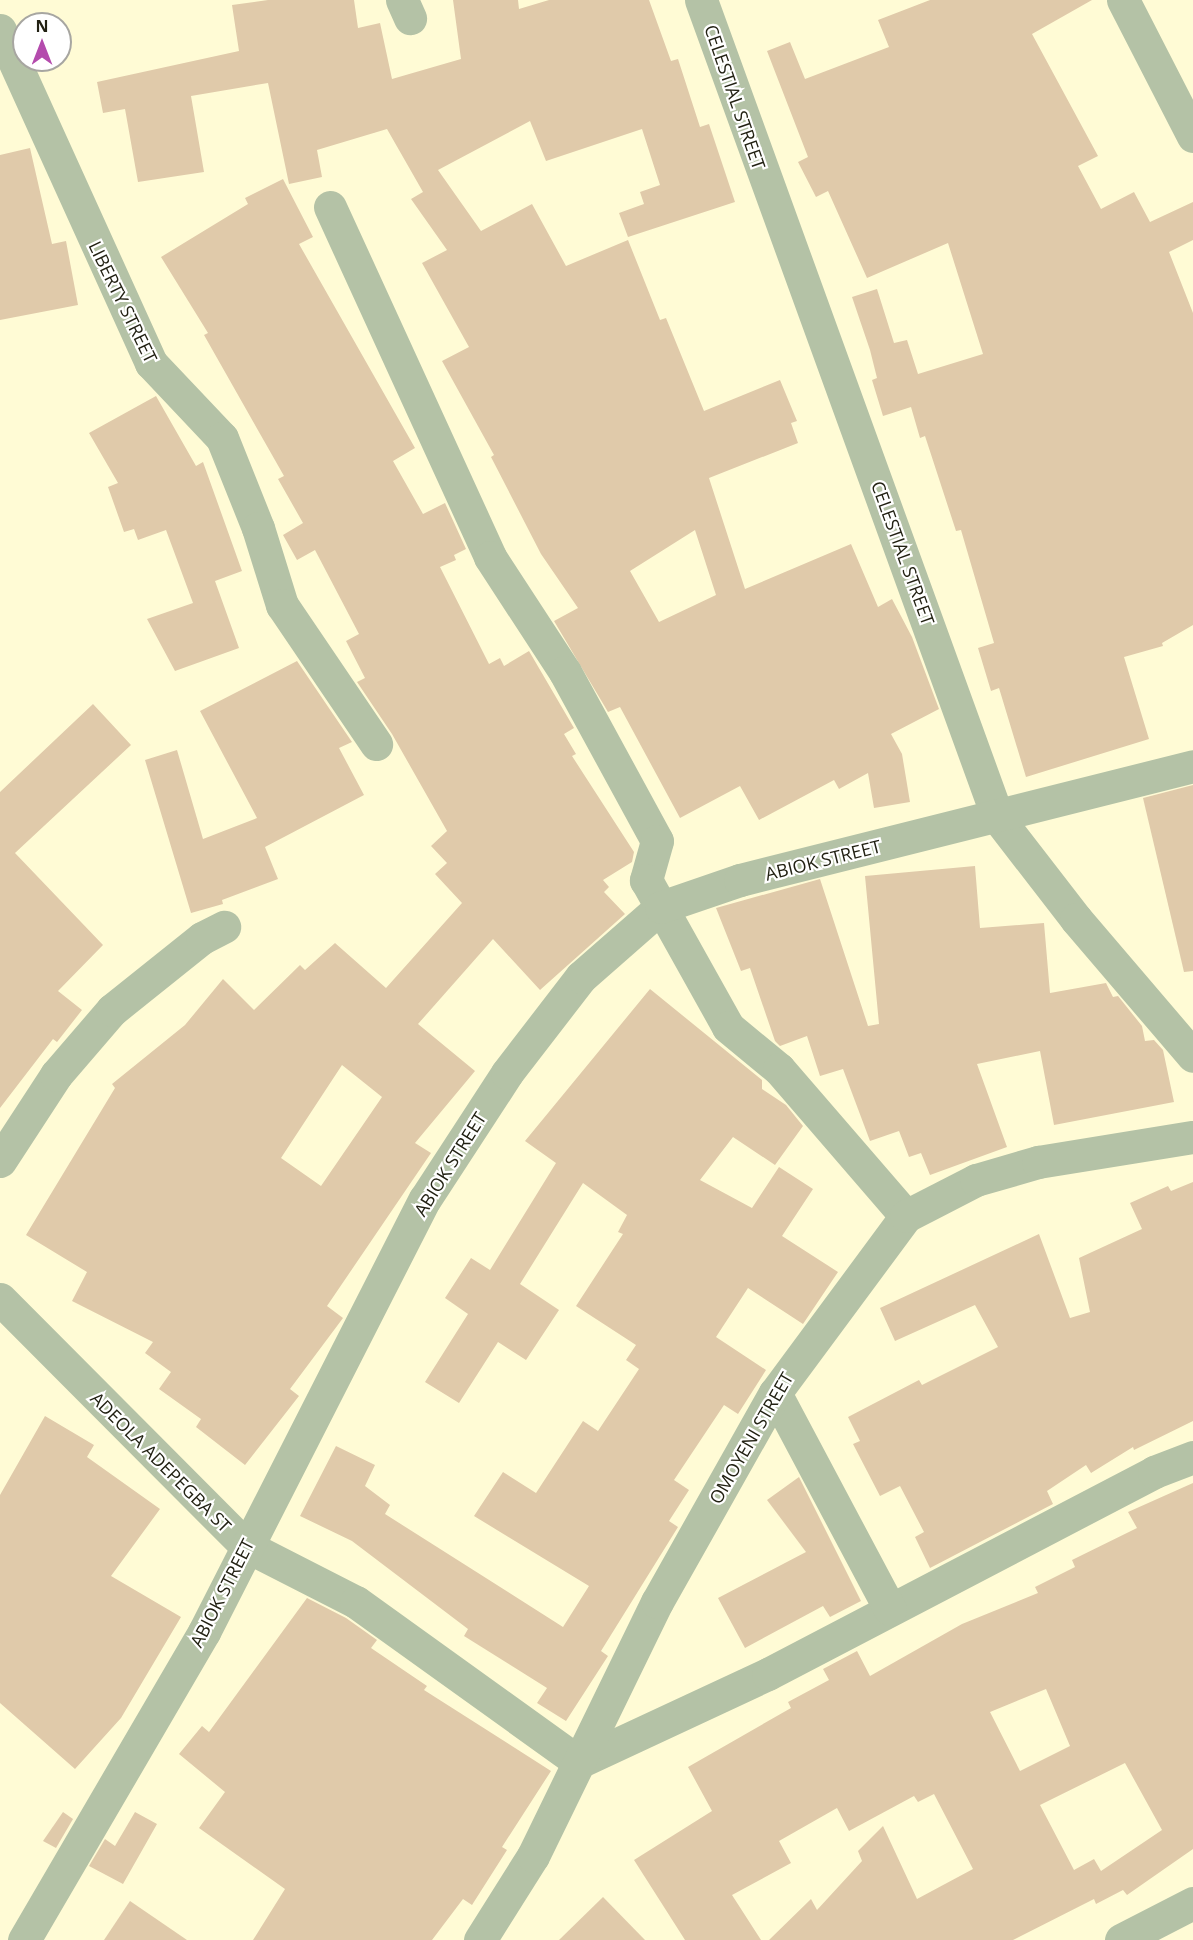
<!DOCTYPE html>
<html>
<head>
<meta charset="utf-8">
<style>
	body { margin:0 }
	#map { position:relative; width:1193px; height:1940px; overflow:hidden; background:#fffbd5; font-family:"Open Sans",sans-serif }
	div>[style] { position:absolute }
	.building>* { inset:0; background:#e0caaa }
	.minor>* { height:33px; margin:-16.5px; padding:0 16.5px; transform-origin:16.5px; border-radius:16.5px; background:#b4c2a6 }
	.tertiary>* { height:33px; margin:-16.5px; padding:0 16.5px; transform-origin:16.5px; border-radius:16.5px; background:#b4c2a6 }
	span { translate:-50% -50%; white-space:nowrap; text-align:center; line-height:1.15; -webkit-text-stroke:4.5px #fff; paint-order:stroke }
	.street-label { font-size:18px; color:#222113 }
	.north { position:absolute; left:12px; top:12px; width:60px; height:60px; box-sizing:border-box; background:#fff; border:2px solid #a7a6a1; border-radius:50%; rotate:0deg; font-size:16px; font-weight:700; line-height:24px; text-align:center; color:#222113 }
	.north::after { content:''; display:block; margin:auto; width:21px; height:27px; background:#b44bad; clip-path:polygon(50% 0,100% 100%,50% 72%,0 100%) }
</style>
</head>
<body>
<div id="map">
	<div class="building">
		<i style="clip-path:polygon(evenodd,268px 0,354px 0,358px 28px,380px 23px,392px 79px,461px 59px,453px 0,518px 0,519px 9px,549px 0,649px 0,671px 61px,678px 59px,700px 127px,709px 124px,735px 202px,628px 237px,619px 213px,644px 204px,640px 192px,660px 185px,642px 129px,546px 161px,530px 121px,438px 170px,481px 231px,532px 204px,566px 266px,628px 240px,660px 320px,666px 318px,704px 411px,780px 380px,797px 421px,791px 423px,798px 443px,709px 478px,745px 589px,851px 544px,878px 607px,892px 599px,912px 637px,939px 709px,891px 734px,902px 754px,910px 802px,874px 808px,868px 773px,839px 789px,834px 780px,759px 820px,740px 786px,680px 818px,620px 707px,608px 712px,554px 621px,578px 608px,541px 554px,491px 457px,494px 455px,442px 361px,469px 347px,422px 263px,447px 250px,411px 199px,423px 192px,387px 129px,317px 150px,322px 177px,289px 184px,268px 83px,191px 96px,204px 172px,138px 182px,125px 109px,103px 113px,97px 82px,239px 51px,232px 5px,268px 0,695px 530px,716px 595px,659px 622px,630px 571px,695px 530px)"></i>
		<i style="clip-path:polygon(930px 0,1092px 0,1032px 34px,1098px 156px,1078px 166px,1101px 209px,1134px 192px,1150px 222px,1193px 202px,1193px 240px,1169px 252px,1193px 313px,1193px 625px,1162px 643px,1163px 646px,1124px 657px,1149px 739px,1026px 777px,999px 688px,991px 691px,978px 648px,994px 643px,961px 530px,956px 531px,925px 436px,920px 438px,911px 407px,883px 416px,872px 380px,877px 378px,870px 350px,852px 297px,877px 289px,894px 343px,907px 340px,918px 374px,983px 354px,948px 243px,867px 278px,828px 191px,816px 197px,798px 162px,808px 157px,767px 51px,790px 42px,805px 79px,889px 47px,878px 20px)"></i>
		<i style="clip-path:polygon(30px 148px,52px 244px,66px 241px,78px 305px,0 320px,0 155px)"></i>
		<i style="clip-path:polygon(evenodd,283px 179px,313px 237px,299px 244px,415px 448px,393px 461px,423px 514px,445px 503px,466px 549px,454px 555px,456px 560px,440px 567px,489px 664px,500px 658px,504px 666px,529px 651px,574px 728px,564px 734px,576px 754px,572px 756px,634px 852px,632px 862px,603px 880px,609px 887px,604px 892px,625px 914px,540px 990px,493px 939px,418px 1024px,475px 1071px,415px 1143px,431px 1153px,327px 1306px,343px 1318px,290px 1389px,299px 1396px,245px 1465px,196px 1427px,201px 1419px,159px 1389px,171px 1372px,145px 1353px,153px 1342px,72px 1301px,87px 1272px,26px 1235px,115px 1088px,112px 1084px,185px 1025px,223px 979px,254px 1010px,300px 965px,305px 970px,335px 943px,386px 988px,462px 903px,435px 874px,447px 863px,431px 846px,447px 831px,392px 734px,357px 682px,365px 678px,346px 641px,359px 634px,315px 550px,297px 560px,283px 535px,303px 523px,278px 479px,284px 476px,204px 335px,208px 333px,161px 257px,248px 204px,245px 198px,283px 179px,342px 1065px,382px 1097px,321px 1186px,281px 1158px,342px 1065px)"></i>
		<i style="clip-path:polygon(156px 396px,196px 466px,203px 462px,242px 571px,215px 581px,239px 648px,175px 671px,147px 619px,193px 603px,166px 530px,138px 540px,134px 529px,124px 532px,108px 487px,118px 483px,89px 433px)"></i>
		<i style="clip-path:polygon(297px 661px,352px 742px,339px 748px,364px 795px,265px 847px,278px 879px,222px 900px,223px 904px,191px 913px,145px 760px,177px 750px,203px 839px,257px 818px,200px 711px)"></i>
		<i style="clip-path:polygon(93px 704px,131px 745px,15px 853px,103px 945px,58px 991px,82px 1010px,57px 1042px,53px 1039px,0 1108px,0 792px)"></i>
		<i style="clip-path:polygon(1193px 785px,1193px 971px,1184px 972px,1143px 798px)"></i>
		<i style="clip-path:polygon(975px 866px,980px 928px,1044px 923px,1050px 993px,1106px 983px,1113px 997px,1118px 996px,1142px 1026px,1145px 1041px,1154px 1040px,1163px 1050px,1174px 1102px,1054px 1125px,1040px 1051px,977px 1064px,1007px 1147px,930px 1175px,921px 1153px,909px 1157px,899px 1131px,870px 1141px,843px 1069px,820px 1076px,807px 1036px,780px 1046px,775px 1041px,750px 968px,741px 971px,716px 908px,820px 879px,868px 1026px,879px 1024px,865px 876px)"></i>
		<i style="clip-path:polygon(650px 989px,762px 1080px,762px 1089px,786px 1105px,803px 1126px,775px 1165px,733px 1137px,700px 1180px,752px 1208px,779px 1167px,813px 1189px,782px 1236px,838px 1272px,803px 1324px,748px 1288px,716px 1337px,766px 1370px,738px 1414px,724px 1405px,674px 1480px,689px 1490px,669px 1521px,678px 1527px,601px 1651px,608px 1656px,566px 1721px,537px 1703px,547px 1688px,464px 1636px,468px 1629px,352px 1541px,300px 1516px,336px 1446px,375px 1465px,365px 1486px,390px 1505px,385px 1514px,563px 1627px,589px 1586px,474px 1516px,503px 1472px,536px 1493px,583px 1421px,598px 1431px,639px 1369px,626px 1360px,636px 1345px,576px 1306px,623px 1234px,618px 1232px,627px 1215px,583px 1183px,520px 1284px,559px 1310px,526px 1360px,498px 1342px,459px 1403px,425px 1382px,468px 1314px,445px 1298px,471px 1258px,490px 1270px,556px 1163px,525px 1141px)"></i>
		<i style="clip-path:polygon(1193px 1182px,1193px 1421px,1134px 1450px,1133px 1447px,1091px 1473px,1086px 1465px,1047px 1491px,1053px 1504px,930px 1568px,915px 1537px,924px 1532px,900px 1486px,880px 1496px,853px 1444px,860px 1441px,848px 1417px,919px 1380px,922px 1385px,998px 1347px,975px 1305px,895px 1341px,880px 1308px,1039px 1234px,1070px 1318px,1090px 1312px,1079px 1258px,1142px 1229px,1130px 1203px,1168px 1186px,1171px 1191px)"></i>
		<i style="clip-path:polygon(45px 1416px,94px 1445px,87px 1457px,160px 1509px,111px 1576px,181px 1617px,121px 1718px,75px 1769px,0 1703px,0 1495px)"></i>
		<i style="clip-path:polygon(799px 1477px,861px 1601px,830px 1617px,823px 1606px,745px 1648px,718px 1598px,806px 1552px,767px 1500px)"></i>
		<i style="clip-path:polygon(evenodd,1193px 1483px,1193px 1849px,1127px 1895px,1123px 1890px,1096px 1904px,1094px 1899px,1013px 1940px,769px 1940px,811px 1899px,817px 1910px,862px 1861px,858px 1851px,883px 1826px,917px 1899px,973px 1869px,934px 1794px,918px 1802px,914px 1796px,849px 1831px,837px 1808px,779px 1841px,791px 1863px,732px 1895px,761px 1940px,685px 1940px,634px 1860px,712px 1811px,688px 1767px,791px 1708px,788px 1702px,829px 1680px,823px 1669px,857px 1651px,870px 1676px,962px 1624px,1038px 1593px,1035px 1587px,1075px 1567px,1072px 1560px,1137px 1528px,1128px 1512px,1193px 1483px,1046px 1689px,1070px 1746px,1020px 1771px,990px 1712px,1046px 1689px,1193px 1483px,1125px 1763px,1162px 1830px,1101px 1871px,1094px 1859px,1074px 1870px,1040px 1805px,1125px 1763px)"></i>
		<i style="clip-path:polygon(307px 1598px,346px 1618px,377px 1640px,371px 1648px,427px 1686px,424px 1690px,551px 1771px,502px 1847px,507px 1850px,472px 1905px,463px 1899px,432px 1940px,253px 1940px,285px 1889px,199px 1828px,225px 1792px,179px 1754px,202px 1726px,209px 1732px)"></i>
		<i style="clip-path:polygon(63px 1812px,73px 1819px,56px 1848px,43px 1841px)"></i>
		<i style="clip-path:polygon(135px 1812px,157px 1824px,123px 1884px,89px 1866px,105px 1839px,115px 1846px)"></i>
		<i style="clip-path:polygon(603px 1897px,645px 1940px,559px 1940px)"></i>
		<i style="clip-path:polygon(130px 1901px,187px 1940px,104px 1940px)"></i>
	</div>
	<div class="minor">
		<i style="left:402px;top:0;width:20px;rotate:66deg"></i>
		<i style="left:701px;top:0;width:870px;rotate:70.05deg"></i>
		<i style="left:998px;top:818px;width:128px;rotate:52.3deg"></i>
		<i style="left:1076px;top:919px;width:180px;rotate:49.5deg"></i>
		<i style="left:0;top:30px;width:366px;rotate:65.6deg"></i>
		<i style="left:151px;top:363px;width:103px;rotate:46.6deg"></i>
		<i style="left:222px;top:438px;width:97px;rotate:68.2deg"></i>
		<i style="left:258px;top:528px;width:81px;rotate:72.7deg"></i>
		<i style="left:282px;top:605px;width:168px;rotate:55.9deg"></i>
		<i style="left:330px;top:207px;width:385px;rotate:65.4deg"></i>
		<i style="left:490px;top:557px;width:137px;rotate:56.9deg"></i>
		<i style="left:565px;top:672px;width:192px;rotate:61.4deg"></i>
		<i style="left:657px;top:841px;width:41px;rotate:105.8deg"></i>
		<i style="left:646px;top:880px;width:168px;rotate:60.8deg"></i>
		<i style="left:728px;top:1027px;width:66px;rotate:39.5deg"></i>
		<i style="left:779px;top:1069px;width:194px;rotate:49.2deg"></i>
		<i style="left:0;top:1161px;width:103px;rotate:-56.9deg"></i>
		<i style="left:56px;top:1075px;width:86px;rotate:-49.3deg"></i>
		<i style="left:112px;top:1010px;width:115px;rotate:-38.7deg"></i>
		<i style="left:202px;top:938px;width:25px;rotate:-27deg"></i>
		<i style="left:0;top:1299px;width:349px;rotate:45.1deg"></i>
		<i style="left:246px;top:1546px;width:123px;rotate:27deg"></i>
		<i style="left:356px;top:1602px;width:274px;rotate:35.7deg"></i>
		<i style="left:579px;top:1762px;width:208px;rotate:-25deg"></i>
		<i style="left:768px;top:1674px;width:436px;rotate:-27.6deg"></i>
		<i style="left:1154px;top:1472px;width:42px;rotate:-21deg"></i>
		<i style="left:775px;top:1393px;width:245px;rotate:62deg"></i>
		<i style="left:24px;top:1940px;width:357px;rotate:-59.7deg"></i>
		<i style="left:204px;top:1632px;width:486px;rotate:-63deg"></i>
		<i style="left:425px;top:1199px;width:150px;rotate:-56.9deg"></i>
		<i style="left:507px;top:1073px;width:121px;rotate:-52.4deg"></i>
		<i style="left:581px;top:977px;width:106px;rotate:-41.2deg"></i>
		<i style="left:661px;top:907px;width:83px;rotate:-18.9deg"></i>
		<i style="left:740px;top:880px;width:467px;rotate:-14.1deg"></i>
		<i style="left:480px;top:1940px;width:99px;rotate:-57.8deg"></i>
		<i style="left:533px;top:1856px;width:283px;rotate:-64deg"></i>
		<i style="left:657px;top:1602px;width:240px;rotate:-60.6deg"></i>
		<i style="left:775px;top:1393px;width:220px;rotate:-53.5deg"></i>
		<i style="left:906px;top:1216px;width:79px;rotate:-27.2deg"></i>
		<i style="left:976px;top:1180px;width:65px;rotate:-16.2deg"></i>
		<i style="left:1038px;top:1162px;width:157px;rotate:-9.2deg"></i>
		<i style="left:1121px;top:1940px;width:81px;rotate:-27.2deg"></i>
	</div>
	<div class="tertiary">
		<i style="left:1123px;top:0;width:153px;rotate:62.8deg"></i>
	</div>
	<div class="street-label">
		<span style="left:735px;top:97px;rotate:71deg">CELESTIAL STREET</span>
		<span style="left:123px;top:302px;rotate:64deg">LIBERTY STREET</span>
		<span style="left:903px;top:553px;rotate:70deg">CELESTIAL STREET</span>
		<span style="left:823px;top:860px;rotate:-14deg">ABIOK STREET</span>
		<span style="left:450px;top:1164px;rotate:-58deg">ABIOK STREET</span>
		<span style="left:751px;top:1438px;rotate:-60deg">OMOYENI STREET</span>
		<span style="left:161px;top:1462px;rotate:45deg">ADEOLA ADEPEGBA ST</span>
		<span style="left:222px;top:1593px;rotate:-63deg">ABIOK STREET</span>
	</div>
	<div class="north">N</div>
</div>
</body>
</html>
